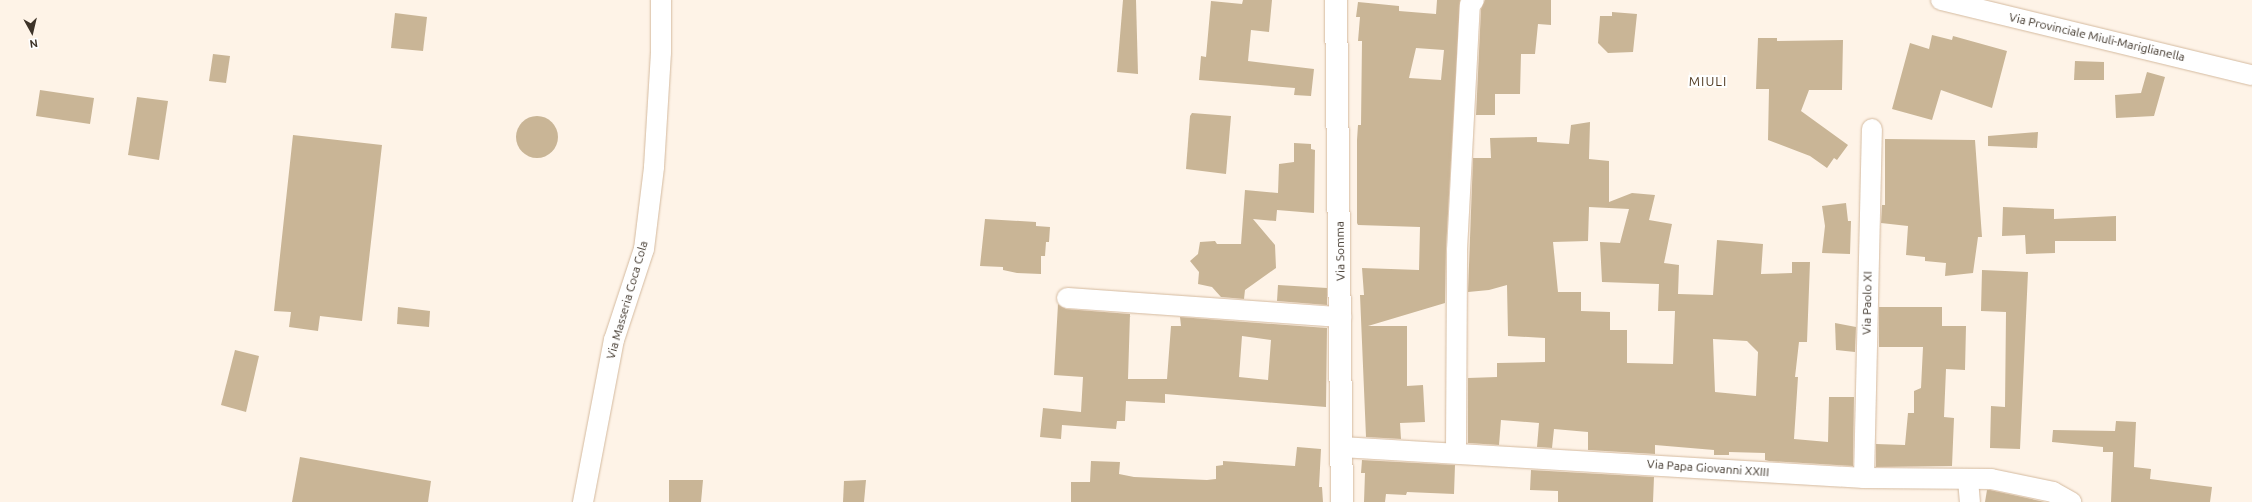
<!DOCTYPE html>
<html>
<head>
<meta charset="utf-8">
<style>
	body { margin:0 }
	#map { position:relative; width:2252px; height:502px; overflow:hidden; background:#fef3e7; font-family:Ubuntu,sans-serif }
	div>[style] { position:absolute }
	.building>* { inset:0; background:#c9b596 }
	.round { border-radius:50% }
	.roads { filter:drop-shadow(0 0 1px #d4ba9f) drop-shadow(0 0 1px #d4ba9f) }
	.street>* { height:20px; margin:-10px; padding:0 10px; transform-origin:10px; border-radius:10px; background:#fff }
	.secondary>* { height:22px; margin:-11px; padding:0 11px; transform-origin:11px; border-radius:11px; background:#fff }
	span { translate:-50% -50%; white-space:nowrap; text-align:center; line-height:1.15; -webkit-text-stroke:4px #fff; paint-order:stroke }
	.street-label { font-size:12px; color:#3d3328 }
	.neighbourhood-label { font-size:13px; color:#503a22; letter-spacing:1px }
	.north { position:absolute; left:12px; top:12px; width:40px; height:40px; -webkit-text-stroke:3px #fff; paint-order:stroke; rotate:172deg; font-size:11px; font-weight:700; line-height:16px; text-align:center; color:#3d3328 }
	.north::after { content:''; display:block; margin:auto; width:14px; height:18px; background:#3d3328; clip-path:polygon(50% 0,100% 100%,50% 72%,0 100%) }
</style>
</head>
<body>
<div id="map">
	<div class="building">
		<i style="clip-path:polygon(1123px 0,1136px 0,1138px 74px,1117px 72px)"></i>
		<i style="clip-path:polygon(1243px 0,1272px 0,1269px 32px,1251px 30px,1248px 61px,1314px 69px,1311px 96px,1294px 95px,1295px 88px,1199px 80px,1201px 56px,1206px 57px,1211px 1px,1242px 4px)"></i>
		<i style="clip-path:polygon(evenodd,1437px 0,1460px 0,1446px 249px,1445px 303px,1368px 326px,1407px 326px,1407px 386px,1423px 385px,1425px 422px,1400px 423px,1401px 439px,1366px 437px,1360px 295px,1364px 295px,1362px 268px,1419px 270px,1420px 227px,1358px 225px,1357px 223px,1357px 140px,1358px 125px,1361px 125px,1362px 41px,1358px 41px,1360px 17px,1356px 17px,1358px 2px,1399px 6px,1399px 11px,1436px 14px,1437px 0,1416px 48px,1444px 50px,1441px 80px,1409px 78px,1416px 48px)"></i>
		<i style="clip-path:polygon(1485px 0,1551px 0,1551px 25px,1538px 24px,1535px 54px,1521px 54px,1520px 94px,1495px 94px,1495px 115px,1476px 115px,1481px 9px)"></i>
		<i style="clip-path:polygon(1612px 12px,1637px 14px,1633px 52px,1608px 53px,1598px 43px,1600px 16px,1612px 16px)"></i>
		<i style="clip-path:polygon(395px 13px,427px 17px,423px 51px,391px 48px)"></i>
		<i style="clip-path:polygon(1932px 35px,1952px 40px,1953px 36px,2007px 51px,1992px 108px,1941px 90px,1932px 120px,1892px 109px,1910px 43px,1929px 49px)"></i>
		<i style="clip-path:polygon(1758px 38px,1777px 38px,1777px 41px,1843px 40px,1842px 90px,1809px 90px,1801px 111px,1848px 145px,1837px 160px,1834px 158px,1827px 168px,1810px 156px,1768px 140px,1769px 89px,1756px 89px)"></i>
		<i style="clip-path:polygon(213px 54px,230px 56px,226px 83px,209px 81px)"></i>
		<i style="clip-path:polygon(2075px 61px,2104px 62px,2104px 80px,2074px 80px)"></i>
		<i style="clip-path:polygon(2147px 72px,2165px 77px,2154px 116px,2116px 118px,2115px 95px,2141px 93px)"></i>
		<i style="clip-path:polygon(40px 90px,94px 98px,90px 124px,36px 116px)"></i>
		<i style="clip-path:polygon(137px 97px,168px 101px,159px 160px,128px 155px)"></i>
		<i style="clip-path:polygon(1192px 113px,1231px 116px,1226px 174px,1186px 169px,1190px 116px)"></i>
		<i class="round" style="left:516px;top:116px;width:42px;height:42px"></i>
		<i style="clip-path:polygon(evenodd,1590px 122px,1589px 159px,1609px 161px,1609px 202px,1632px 193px,1655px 195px,1649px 220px,1672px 224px,1664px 263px,1679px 265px,1678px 294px,1713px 295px,1717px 240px,1763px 244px,1761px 274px,1792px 273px,1792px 262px,1810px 262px,1807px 342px,1799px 342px,1795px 377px,1798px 377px,1794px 439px,1828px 442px,1829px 397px,1854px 397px,1853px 466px,1769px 461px,1765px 460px,1765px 453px,1729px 452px,1729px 455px,1714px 455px,1714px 450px,1655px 445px,1655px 454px,1588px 450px,1588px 432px,1554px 429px,1552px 448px,1537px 447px,1539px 423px,1501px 420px,1499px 445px,1468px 443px,1468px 378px,1497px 377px,1497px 363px,1545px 362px,1545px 338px,1508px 336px,1507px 285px,1489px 290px,1468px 292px,1473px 158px,1491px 158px,1490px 138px,1537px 137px,1537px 142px,1569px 144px,1571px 125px,1590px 122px,1589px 207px,1629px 209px,1620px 243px,1600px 242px,1602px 282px,1659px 284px,1658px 311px,1675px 311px,1673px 364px,1627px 363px,1627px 330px,1610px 330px,1610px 312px,1581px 311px,1581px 292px,1558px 292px,1553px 242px,1588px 241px,1589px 207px,1590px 122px,1713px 339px,1747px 341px,1758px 352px,1756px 396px,1715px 392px,1713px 339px)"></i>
		<i style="clip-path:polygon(2038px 132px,2037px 148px,1988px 146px,1988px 136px)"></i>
		<i style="clip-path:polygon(293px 135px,382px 145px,362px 321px,320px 316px,318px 331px,289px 327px,291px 312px,274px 311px)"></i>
		<i style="clip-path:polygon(1885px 139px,1975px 140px,1982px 237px,1978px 237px,1973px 273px,1945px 276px,1946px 263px,1925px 261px,1925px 257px,1906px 255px,1908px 226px,1881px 223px,1882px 205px,1885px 205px)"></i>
		<i style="clip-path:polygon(1294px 143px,1311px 144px,1311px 149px,1315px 150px,1314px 213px,1277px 210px,1276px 221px,1253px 219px,1275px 245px,1276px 268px,1245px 290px,1244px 299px,1221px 297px,1212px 287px,1198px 284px,1199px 272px,1190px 261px,1198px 254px,1200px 242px,1215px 241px,1217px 244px,1241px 244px,1245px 190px,1278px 193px,1279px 164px,1294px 162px)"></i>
		<i style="clip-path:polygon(1846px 203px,1848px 221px,1851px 221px,1850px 254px,1822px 253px,1825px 226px,1822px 206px)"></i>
		<i style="clip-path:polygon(2003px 207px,2054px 209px,2054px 219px,2116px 216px,2116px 241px,2055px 241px,2055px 253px,2026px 254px,2025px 235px,2002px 236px)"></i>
		<i style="clip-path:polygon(985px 219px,1036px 222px,1036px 226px,1050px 227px,1049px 242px,1046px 242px,1045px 256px,1041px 256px,1041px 274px,1017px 273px,1003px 270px,1003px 267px,980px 266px)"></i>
		<i style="clip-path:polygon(1982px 270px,2028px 272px,2020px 449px,1990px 448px,1991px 406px,2005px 407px,2006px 312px,1981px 311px)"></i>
		<i style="clip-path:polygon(1278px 285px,1327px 288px,1327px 305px,1277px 301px)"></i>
		<i style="clip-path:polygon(evenodd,1058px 304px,1066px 309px,1130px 314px,1128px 379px,1167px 379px,1171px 326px,1181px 326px,1180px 317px,1327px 328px,1326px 407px,1165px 394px,1165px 403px,1126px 401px,1125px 421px,1117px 421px,1116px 429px,1062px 425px,1061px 439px,1040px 437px,1043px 408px,1081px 412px,1083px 377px,1054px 375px,1058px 304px,1242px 336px,1271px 340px,1268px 380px,1239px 377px,1242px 336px)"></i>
		<i style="clip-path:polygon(398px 307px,430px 311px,429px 327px,397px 324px)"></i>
		<i style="clip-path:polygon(1879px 307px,1942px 307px,1942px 326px,1966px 326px,1965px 370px,1946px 369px,1944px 417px,1954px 418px,1952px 466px,1876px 467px,1876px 444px,1905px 445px,1908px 413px,1914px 413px,1914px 391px,1921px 388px,1923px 347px,1879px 347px)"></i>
		<i style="clip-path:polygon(1835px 323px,1856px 327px,1855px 352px,1836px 350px)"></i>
		<i style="clip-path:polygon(235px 350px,259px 356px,246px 412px,221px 405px)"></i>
		<i style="clip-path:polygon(2116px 421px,2136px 422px,2134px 467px,2151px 469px,2150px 479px,2212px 487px,2210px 502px,2111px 502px,2113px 452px,2103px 452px,2103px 447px,2052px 442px,2053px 430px,2115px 431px)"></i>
		<i style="clip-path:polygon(1297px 447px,1321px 449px,1319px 487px,1322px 487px,1323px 502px,1071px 502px,1071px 482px,1090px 482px,1091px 461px,1120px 462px,1119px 474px,1134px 477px,1207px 480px,1216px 479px,1216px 466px,1223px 465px,1223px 461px,1295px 466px)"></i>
		<i style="clip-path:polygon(300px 457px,431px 481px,428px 502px,292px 502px)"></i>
		<i style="clip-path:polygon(1362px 460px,1455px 465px,1454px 494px,1407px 492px,1406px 495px,1386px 494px,1385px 502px,1364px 502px,1365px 473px,1361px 473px)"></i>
		<i style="clip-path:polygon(1531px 470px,1654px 477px,1653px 502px,1558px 502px,1558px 491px,1530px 490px)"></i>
		<i style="clip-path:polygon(669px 480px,703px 480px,701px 502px,669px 502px)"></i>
		<i style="clip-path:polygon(866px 480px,864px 502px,843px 502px,844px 481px)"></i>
		<i style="clip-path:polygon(1987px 490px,1990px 490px,2045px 502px,1985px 502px)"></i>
	</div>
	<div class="roads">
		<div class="street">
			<i style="left:1941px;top:0;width:320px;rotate:13.6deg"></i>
			<i style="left:1067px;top:298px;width:275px;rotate:4deg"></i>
			<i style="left:1341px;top:447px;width:524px;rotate:3.39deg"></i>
			<i style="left:1864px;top:478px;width:127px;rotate:0.5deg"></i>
			<i style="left:1991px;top:479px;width:63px;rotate:11.8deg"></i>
			<i style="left:2053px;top:492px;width:21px;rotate:29deg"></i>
			<i style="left:1456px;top:452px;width:202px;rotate:-89.7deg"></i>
			<i style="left:1457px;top:250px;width:245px;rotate:-87deg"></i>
			<i style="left:1470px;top:5px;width:6px;rotate:-51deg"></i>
			<i style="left:1864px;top:478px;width:349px;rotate:-88.7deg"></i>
			<i style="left:1968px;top:480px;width:22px;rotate:85deg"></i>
			<i style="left:583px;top:502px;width:165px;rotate:-79.2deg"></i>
			<i style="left:614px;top:340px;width:96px;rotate:-71.8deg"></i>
			<i style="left:644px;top:249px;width:83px;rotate:-83deg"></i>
			<i style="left:654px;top:167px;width:115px;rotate:-86.5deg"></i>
			<i style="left:661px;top:52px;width:52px;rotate:-90deg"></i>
		</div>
		<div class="secondary">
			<i style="left:1336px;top:0;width:502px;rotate:89.32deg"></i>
		</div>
	</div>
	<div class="street-label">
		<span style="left:2097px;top:37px;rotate:13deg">Via Provinciale Miuli-Mariglianella</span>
		<span style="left:1340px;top:251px;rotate:-91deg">Via Somma</span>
		<span style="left:627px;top:300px;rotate:-74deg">Via Masseria Coca Cola</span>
		<span style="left:1867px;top:303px;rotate:-89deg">Via Paolo XI</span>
		<span style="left:1708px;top:468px;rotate:4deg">Via Papa Giovanni XXIII</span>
	</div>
	<div class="neighbourhood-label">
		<span style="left:1708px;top:81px">MIULI</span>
	</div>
	<div class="north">N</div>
</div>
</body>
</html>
